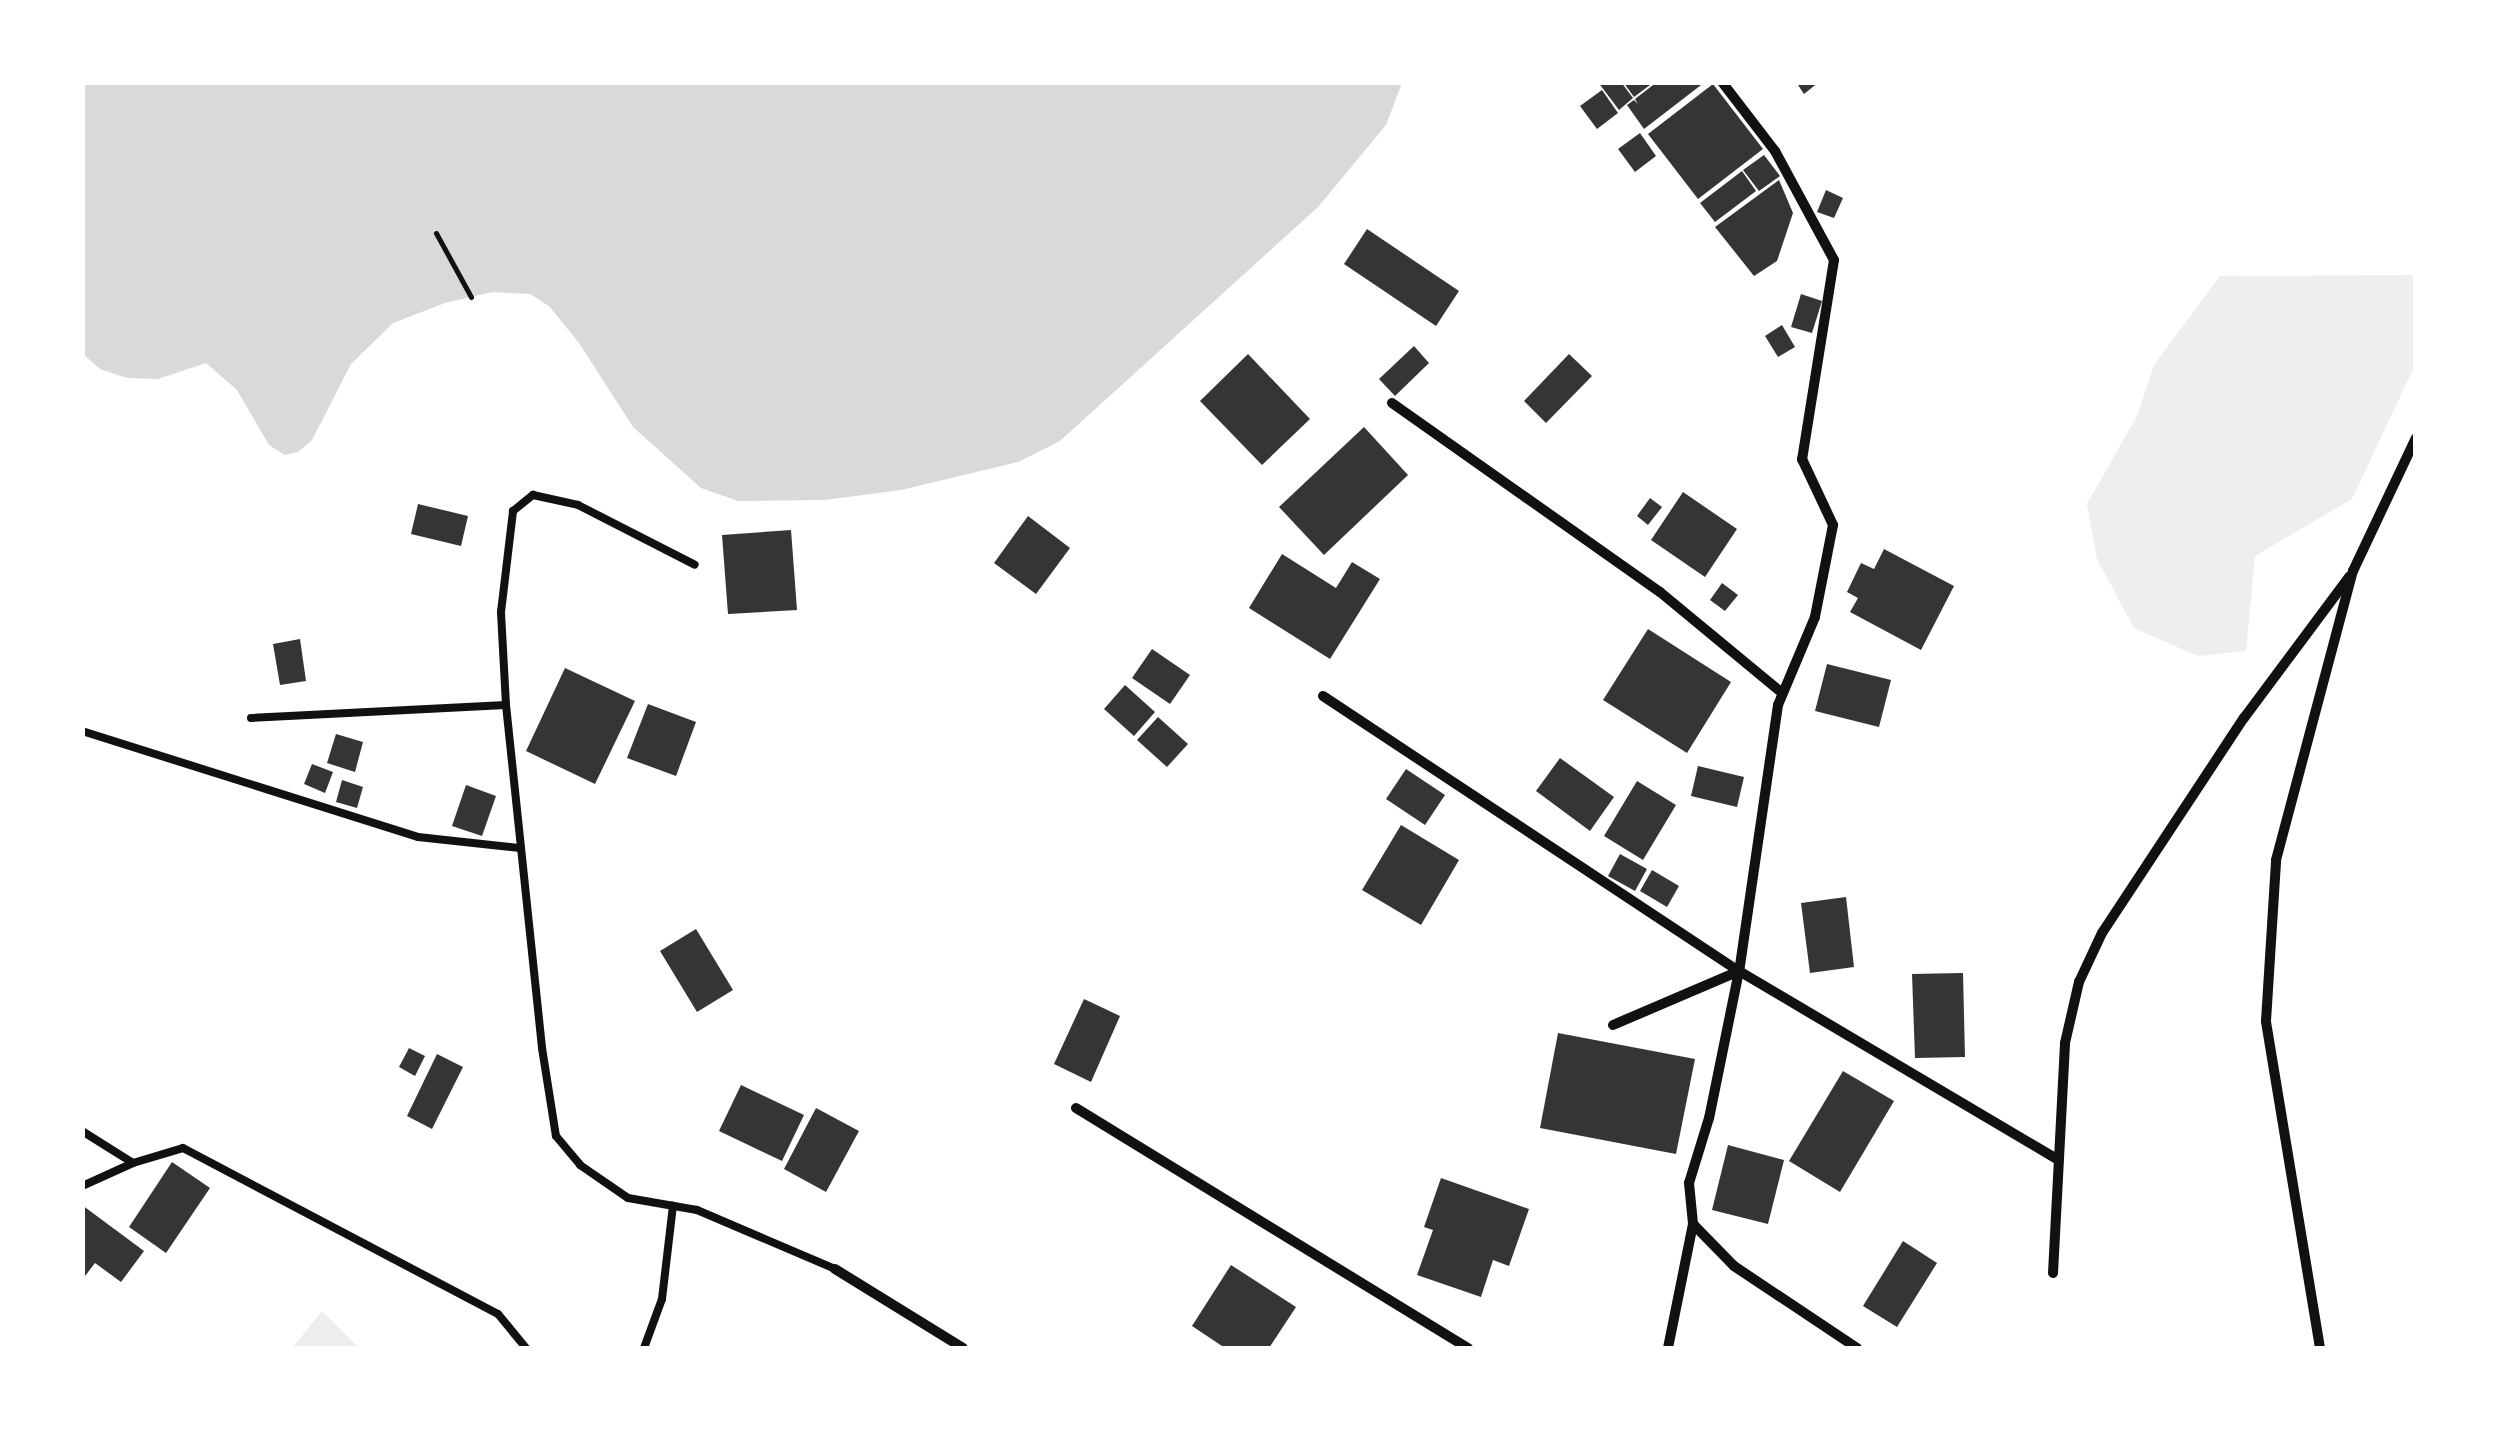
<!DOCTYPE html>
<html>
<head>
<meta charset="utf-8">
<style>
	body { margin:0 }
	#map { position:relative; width:2498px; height:1431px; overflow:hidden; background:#fff; font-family:"Source Serif 4",serif }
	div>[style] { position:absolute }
	.green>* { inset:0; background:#eee }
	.water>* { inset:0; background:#d9d9d9 }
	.building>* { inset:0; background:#353535 }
	.path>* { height:5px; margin:-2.5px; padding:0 2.5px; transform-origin:2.5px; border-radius:2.5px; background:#111 }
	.service>* { height:8px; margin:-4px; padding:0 4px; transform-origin:4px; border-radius:4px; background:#111 }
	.minor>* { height:10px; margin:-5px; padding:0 5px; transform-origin:5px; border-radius:5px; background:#111 }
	span { translate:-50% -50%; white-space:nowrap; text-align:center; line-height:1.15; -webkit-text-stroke:10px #fff; paint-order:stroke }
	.frame { position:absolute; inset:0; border:85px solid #fff; pointer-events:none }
</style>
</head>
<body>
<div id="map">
	<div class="green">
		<i style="clip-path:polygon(2415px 275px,2415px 365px,2352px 499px,2255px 556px,2246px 651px,2198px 656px,2134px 628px,2097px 559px,2087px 504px,2137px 416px,2154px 365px,2220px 276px)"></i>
		<i style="clip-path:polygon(322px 1311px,359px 1348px,292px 1348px)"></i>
	</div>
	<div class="water">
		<i style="clip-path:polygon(82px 83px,1402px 83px,1386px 125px,1318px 207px,1060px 441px,1018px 462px,901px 490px,825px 500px,738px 501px,701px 488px,633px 427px,579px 343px,549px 306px,530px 294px,493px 292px,445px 303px,393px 323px,351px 364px,312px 440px,298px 452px,285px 455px,269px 445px,237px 390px,206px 363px,158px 379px,127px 378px,100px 369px,83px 354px)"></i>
	</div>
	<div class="building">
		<i style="clip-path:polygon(1598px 82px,1621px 82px,1633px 98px,1619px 110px)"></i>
		<i style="clip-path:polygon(1623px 82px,1654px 82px,1634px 97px)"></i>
		<i style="clip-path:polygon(1657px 82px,1705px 82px,1644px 129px,1627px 105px,1634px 100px,1638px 104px,1635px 99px)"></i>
		<i style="clip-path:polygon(1796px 82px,1819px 82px,1804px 94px)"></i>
		<i style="clip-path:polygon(1713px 84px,1763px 149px,1698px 199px,1648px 134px)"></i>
		<i style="clip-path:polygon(1602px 90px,1618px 113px,1597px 129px,1580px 106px)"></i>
		<i style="clip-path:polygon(1640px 133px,1656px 156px,1635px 172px,1618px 149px)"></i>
		<i style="clip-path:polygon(1764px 155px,1780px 176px,1759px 191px,1743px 170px)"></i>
		<i style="clip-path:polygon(1742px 171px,1756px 191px,1715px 222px,1700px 203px)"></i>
		<i style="clip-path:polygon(1779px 180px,1793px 213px,1777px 261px,1754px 276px,1715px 227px)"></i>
		<i style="clip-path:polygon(1826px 190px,1843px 198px,1834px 218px,1817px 212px)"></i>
		<i style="clip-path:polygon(1367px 229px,1459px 291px,1436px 326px,1344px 264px)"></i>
		<i style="clip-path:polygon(1801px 294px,1822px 301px,1812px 333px,1791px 327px)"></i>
		<i style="clip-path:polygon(1782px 325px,1795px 347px,1778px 357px,1765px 336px)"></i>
		<i style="clip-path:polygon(1414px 346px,1429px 363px,1395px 396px,1379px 379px)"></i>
		<i style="clip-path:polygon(1248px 354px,1310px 419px,1262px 465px,1200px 401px)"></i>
		<i style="clip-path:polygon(1569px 354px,1592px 376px,1546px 423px,1524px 401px)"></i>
		<i style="clip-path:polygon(1364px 427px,1408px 475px,1324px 555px,1279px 507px)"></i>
		<i style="clip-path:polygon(1683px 492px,1737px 529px,1705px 577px,1651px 540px)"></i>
		<i style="clip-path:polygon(1650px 498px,1662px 507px,1648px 525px,1637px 516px)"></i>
		<i style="clip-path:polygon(418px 504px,468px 516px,461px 546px,411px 534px)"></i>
		<i style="clip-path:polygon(1028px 516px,1070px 548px,1036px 594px,994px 563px)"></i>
		<i style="clip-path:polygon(791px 530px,797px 610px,728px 614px,722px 535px)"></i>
		<i style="clip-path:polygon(1884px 549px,1954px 586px,1921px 650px,1850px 612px,1858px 598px,1847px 592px,1861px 563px,1874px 569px)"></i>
		<i style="clip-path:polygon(1282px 554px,1336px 588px,1352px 562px,1380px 579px,1330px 659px,1249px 608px)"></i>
		<i style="clip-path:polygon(1722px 583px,1738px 595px,1725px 611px,1710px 600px)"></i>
		<i style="clip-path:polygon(1648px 629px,1731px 682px,1687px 753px,1603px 700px)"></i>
		<i style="clip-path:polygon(300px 639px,306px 681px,280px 685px,273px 644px)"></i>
		<i style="clip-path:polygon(1152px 649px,1190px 675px,1170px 704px,1132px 678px)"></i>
		<i style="clip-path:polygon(1827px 664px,1891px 680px,1879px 727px,1815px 711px)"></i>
		<i style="clip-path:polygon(565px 668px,635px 701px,595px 784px,526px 751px)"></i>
		<i style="clip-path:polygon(1125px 685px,1155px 712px,1134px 736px,1104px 709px)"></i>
		<i style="clip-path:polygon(648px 704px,696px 722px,676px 776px,627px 758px)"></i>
		<i style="clip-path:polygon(1158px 717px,1188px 744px,1167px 767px,1137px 740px)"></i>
		<i style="clip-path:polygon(336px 734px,363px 742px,355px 772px,327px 763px)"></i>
		<i style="clip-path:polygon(1560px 758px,1614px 797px,1590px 831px,1536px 791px)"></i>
		<i style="clip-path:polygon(312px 764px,333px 772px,325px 793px,304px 784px)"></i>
		<i style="clip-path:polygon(1698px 766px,1744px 777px,1737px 807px,1691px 796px)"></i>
		<i style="clip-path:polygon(1406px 769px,1445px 795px,1425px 825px,1386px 799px)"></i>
		<i style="clip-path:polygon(342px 780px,363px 787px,357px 808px,336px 802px)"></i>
		<i style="clip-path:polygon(1637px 781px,1676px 805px,1643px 860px,1604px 836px)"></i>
		<i style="clip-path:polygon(466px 785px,496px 796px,482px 836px,452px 826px)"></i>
		<i style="clip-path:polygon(1401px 825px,1459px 860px,1421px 925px,1362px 890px)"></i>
		<i style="clip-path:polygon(1620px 854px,1647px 869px,1635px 891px,1608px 876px)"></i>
		<i style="clip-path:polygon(1652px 870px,1679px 886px,1667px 907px,1640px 891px)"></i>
		<i style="clip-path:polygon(1846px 897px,1854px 967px,1810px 973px,1801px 903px)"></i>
		<i style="clip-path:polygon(696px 929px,733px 990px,697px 1012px,660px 951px)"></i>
		<i style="clip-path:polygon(1963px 973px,1965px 1057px,1915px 1058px,1912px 974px)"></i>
		<i style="clip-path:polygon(1084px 999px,1120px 1016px,1091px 1082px,1054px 1064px)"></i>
		<i style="clip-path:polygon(1558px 1033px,1695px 1059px,1676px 1154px,1540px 1128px)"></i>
		<i style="clip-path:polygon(409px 1048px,425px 1056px,415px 1076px,399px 1067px)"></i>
		<i style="clip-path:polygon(437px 1054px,463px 1067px,432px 1129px,407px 1116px)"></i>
		<i style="clip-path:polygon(1843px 1071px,1894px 1101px,1840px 1192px,1789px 1161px)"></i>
		<i style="clip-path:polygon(741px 1085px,804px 1115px,782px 1161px,719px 1131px)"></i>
		<i style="clip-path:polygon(816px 1108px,859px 1131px,826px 1192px,784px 1169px)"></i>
		<i style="clip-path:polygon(1728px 1145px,1784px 1160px,1768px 1224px,1712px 1210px)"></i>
		<i style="clip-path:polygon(172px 1162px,210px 1188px,166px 1253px,129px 1227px)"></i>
		<i style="clip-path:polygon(1441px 1178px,1529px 1209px,1509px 1266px,1493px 1260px,1481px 1297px,1417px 1275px,1433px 1230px,1424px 1227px)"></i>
		<i style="clip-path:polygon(82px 1205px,144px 1251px,121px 1282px,95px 1263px,82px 1280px)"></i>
		<i style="clip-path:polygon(1903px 1241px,1937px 1263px,1897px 1327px,1863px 1306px)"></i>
		<i style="clip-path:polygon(1231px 1265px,1296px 1307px,1269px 1348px,1225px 1348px,1192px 1326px)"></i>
	</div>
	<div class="path">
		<i style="left:436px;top:233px;width:73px;rotate:61.3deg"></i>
	</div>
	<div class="service">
		<i style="left:506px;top:705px;width:345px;rotate:84deg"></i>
		<i style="left:542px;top:1048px;width:89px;rotate:81deg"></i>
		<i style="left:556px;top:1136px;width:38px;rotate:50deg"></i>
		<i style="left:580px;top:1165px;width:58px;rotate:34.5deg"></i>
		<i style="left:628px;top:1198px;width:70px;rotate:9.9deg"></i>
		<i style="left:697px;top:1210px;width:150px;rotate:23.1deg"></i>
		<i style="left:251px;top:718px;width:255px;rotate:-2.9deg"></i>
		<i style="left:506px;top:705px;width:93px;rotate:-93.1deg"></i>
		<i style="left:501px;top:612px;width:102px;rotate:-83.2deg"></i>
		<i style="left:513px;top:511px;width:26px;rotate:-39deg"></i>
		<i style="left:533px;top:495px;width:46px;rotate:12.5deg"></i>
		<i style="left:578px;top:505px;width:131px;rotate:27.1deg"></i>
		<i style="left:82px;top:731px;width:352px;rotate:17.5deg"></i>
		<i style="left:418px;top:837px;width:103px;rotate:6.2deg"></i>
		<i style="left:82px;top:1131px;width:60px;rotate:32.1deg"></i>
		<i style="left:133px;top:1163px;width:56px;rotate:155.7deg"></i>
		<i style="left:133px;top:1163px;width:52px;rotate:-16.7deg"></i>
		<i style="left:183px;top:1148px;width:356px;rotate:27.8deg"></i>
		<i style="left:498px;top:1314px;width:44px;rotate:50.5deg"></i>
		<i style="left:644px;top:1348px;width:52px;rotate:-69.8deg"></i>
		<i style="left:662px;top:1299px;width:94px;rotate:-83.3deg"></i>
	</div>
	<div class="minor">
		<i style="left:1722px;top:82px;width:87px;rotate:52.5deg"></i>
		<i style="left:1775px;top:151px;width:124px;rotate:61.6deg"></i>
		<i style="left:1834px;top:260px;width:202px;rotate:99.1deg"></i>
		<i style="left:1802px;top:459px;width:73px;rotate:64.8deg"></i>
		<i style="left:1833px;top:525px;width:94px;rotate:101.1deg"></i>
		<i style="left:1815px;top:617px;width:95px;rotate:112.8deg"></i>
		<i style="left:1778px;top:705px;width:269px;rotate:98.3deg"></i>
		<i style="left:1739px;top:971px;width:150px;rotate:101.5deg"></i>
		<i style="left:1709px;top:1118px;width:68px;rotate:107.1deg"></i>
		<i style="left:1689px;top:1183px;width:41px;rotate:84.4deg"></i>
		<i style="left:1693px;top:1224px;width:59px;rotate:45.7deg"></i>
		<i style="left:1734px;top:1266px;width:148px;rotate:33.7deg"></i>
		<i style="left:1392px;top:403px;width:328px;rotate:35.2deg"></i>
		<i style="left:1660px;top:592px;width:158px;rotate:39.6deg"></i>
		<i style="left:1323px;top:696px;width:499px;rotate:33.5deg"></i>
		<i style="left:1739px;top:971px;width:371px;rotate:30.6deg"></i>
		<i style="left:1613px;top:1025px;width:137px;rotate:-23.2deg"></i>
		<i style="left:1076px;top:1108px;width:460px;rotate:31.5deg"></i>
		<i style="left:835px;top:1269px;width:150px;rotate:31.7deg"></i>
		<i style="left:2053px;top:1273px;width:230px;rotate:-87deg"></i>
		<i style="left:2065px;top:1043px;width:63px;rotate:-77.1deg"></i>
		<i style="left:2079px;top:982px;width:54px;rotate:-64.9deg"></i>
		<i style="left:2102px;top:933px;width:258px;rotate:-56.6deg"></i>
		<i style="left:2244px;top:718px;width:177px;rotate:-53.3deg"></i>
		<i style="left:1668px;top:1348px;width:126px;rotate:-78.6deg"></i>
		<i style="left:2320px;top:1348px;width:331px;rotate:-99.4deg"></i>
		<i style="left:2266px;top:1021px;width:161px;rotate:-86.4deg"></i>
		<i style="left:2276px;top:860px;width:299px;rotate:-75.1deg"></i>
		<i style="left:2353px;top:571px;width:147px;rotate:-64.7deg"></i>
	</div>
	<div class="frame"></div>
</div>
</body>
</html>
